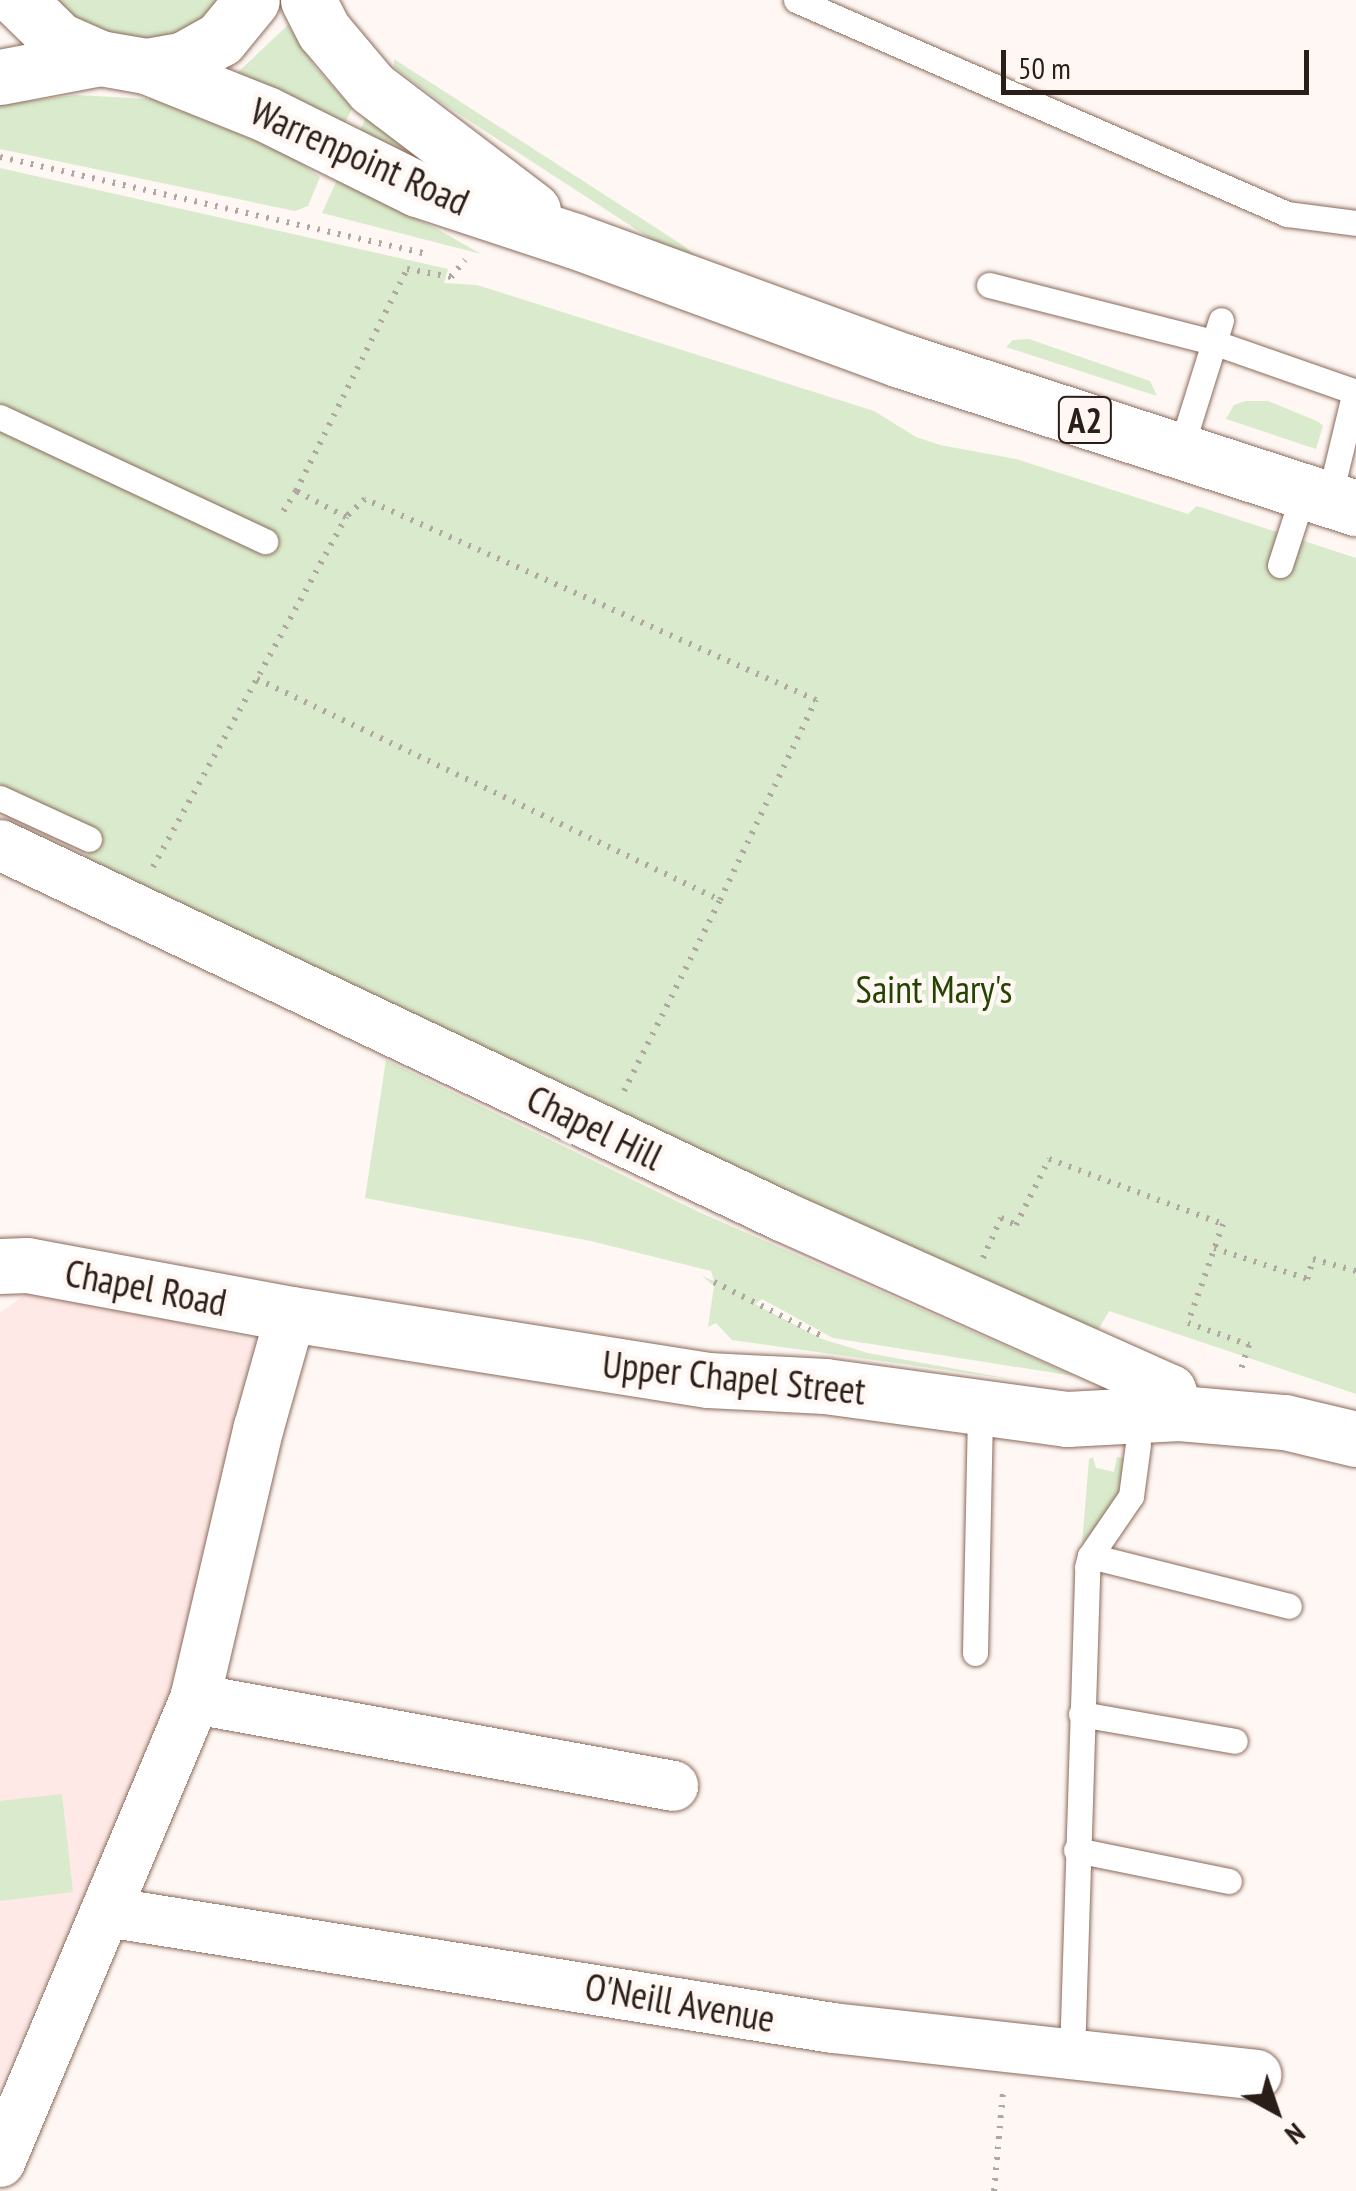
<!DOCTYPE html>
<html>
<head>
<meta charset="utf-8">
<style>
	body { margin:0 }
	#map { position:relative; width:1356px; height:2191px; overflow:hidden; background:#fef7f3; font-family:"PT Sans Narrow",sans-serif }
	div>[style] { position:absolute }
	.education>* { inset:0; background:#fee9e6 }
	.green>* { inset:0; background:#d9ebcc }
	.path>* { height:6px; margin-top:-3px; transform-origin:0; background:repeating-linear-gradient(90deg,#b0a7a2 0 2.5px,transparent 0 10.5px) }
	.roads { filter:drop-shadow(0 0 2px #8b6a5b) drop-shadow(0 0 2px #8b6a5b) }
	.service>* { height:25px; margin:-12.5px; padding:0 12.5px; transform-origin:12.5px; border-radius:12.5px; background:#fff }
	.minor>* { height:50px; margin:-25px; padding:0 25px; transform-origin:25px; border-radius:25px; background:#fff }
	.tertiary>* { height:55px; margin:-27.5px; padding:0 27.5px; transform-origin:27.5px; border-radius:27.5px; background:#fff }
	.trunk>* { height:55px; margin:-27.5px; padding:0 27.5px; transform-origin:27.5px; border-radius:27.5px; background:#fff }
	span { translate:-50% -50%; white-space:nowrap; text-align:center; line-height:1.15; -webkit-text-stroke:9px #fef7f3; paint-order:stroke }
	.shield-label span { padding:2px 8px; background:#fef7f3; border:2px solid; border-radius:8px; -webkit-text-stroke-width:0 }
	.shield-label { font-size:35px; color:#2b1d17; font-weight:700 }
	.street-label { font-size:38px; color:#2b1d17 }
	.park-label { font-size:38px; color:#244300 }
	.north { position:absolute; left:1226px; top:2061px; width:100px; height:100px; -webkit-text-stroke:8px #fef7f3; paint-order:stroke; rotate:140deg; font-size:28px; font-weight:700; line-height:40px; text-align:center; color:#2b1d17 }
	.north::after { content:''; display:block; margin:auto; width:35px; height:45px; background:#2b1d17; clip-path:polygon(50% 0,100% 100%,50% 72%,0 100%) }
	.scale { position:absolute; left:1001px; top:50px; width:308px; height:45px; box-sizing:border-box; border:5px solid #2b1d17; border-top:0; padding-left:12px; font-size:30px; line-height:35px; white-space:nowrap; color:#2b1d17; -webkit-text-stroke:8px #fef7f3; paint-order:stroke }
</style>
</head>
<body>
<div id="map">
	<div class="education">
		<i style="clip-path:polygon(36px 1286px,267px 1344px,155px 1744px,0 2085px,0 1313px)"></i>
	</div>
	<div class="green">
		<i style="clip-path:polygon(48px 0,223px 0,197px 26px,165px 41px,96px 38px)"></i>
		<i style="clip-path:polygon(288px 25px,315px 67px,352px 108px,344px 126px,234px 76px)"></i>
		<i style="clip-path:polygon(394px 59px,684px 246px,708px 266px,668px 250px,442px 103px,394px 67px)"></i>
		<i style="clip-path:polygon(75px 95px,151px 99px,286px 153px,320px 177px,308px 206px,295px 211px,0 149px,0 105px)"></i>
		<i style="clip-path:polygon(366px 118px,483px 193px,357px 136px)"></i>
		<i style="clip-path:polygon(0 168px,448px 269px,444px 283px,477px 285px,874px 411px,916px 437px,940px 445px,1016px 459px,1188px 514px,1197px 506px,1356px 558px,1356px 1394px,1109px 1311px,1093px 1339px,84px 859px,89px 852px,0 813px)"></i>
		<i style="clip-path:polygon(337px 180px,439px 230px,481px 254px,322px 213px)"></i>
		<i style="clip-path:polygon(1029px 339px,1150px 381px,1157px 396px,1006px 347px,1013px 340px)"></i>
		<i style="clip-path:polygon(1246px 401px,1268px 401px,1319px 422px,1323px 426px,1316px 449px,1226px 419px,1234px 405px)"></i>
		<i style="clip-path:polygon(386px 1060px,701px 1213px,1074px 1376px,833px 1338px,762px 1299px,755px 1304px,822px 1339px,868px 1353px,1016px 1380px,732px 1340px,716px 1323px,708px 1327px,714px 1286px,702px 1276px,714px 1281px,711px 1271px,591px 1241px,365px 1198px)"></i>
		<i style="clip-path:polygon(1093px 1457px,1096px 1468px,1114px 1472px,1117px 1457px,1125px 1458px,1123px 1494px,1082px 1544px,1089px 1459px)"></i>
		<i style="clip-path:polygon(62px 1794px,73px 1892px,0 1901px,0 1801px)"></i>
	</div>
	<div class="path">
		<i style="left:0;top:157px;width:439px;rotate:12.8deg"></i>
		<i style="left:296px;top:491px;width:248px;rotate:-63.4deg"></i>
		<i style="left:407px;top:269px;width:45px;rotate:10.3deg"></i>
		<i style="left:451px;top:277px;width:22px;rotate:-51deg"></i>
		<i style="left:257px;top:679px;width:513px;rotate:25.52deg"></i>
		<i style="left:720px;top:900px;width:222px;rotate:-64.4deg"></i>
		<i style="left:816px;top:700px;width:494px;rotate:-156deg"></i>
		<i style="left:365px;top:499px;width:26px;rotate:137deg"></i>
		<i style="left:153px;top:867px;width:400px;rotate:-61.1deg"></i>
		<i style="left:346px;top:517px;width:56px;rotate:-152.5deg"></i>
		<i style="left:296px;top:491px;width:31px;rotate:122deg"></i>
		<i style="left:624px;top:1091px;width:214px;rotate:-63.3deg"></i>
		<i style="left:1214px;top:1248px;width:98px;rotate:18.4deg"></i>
		<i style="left:1307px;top:1279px;width:21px;rotate:-73deg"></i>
		<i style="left:1313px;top:1259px;width:45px;rotate:15.6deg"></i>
		<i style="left:983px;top:1258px;width:44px;rotate:-65.8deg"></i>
		<i style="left:1001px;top:1218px;width:17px;rotate:25deg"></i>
		<i style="left:1016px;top:1225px;width:74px;rotate:-63.4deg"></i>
		<i style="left:1049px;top:1159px;width:186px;rotate:20.5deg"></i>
		<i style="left:1223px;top:1224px;width:105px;rotate:109.5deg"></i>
		<i style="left:1188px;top:1323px;width:65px;rotate:19.8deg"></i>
		<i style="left:1249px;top:1345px;width:26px;rotate:108deg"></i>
		<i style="left:714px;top:1282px;width:121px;rotate:26.6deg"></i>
		<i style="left:994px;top:2191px;width:98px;rotate:-84.8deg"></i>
	</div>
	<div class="roads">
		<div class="service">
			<i style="left:796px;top:0;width:536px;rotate:23.55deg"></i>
			<i style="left:1287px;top:214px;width:70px;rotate:7.4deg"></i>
			<i style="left:989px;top:285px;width:231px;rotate:14.3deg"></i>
			<i style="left:1213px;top:342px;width:151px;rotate:19.3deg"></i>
			<i style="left:0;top:417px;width:293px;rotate:25.1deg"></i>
			<i style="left:1180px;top:451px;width:137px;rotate:-72.6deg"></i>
			<i style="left:1329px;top:499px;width:111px;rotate:-76.5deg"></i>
			<i style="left:1280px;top:565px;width:78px;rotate:-72deg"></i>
			<i style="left:0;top:798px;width:98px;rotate:24.7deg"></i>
			<i style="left:1090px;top:1556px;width:205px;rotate:14.1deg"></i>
			<i style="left:975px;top:1653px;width:247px;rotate:-88.8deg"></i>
			<i style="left:1081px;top:1714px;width:156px;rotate:9.9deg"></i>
			<i style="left:1076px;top:1850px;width:156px;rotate:11.5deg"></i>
			<i style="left:1072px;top:2056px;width:489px;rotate:-88.2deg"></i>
			<i style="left:1087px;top:1567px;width:11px;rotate:-75deg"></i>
			<i style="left:1090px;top:1556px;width:73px;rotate:-55.7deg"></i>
			<i style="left:1131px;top:1496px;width:52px;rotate:-82.3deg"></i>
		</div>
		<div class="minor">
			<i style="left:0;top:845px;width:866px;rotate:25.38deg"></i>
			<i style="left:782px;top:1216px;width:426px;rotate:24.1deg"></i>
			<i style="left:1171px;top:1390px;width:24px;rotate:71deg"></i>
			<i style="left:195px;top:1699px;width:486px;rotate:10.3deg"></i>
			<i style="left:107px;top:1912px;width:735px;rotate:9.08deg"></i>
			<i style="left:833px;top:2028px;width:426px;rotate:6.3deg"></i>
			<i style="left:0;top:2162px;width:502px;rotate:-67.16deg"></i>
			<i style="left:195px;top:1699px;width:279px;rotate:-76.8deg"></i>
			<i style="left:259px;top:1427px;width:117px;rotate:-74.2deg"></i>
		</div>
		<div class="tertiary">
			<i style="left:0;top:77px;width:102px;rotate:-10.8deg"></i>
			<i style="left:0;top:1266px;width:27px;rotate:-2deg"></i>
			<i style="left:27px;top:1265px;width:269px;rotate:10.5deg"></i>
			<i style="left:291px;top:1314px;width:422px;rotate:9deg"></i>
			<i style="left:708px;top:1380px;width:117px;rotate:2.9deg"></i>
			<i style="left:825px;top:1386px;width:244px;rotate:7.8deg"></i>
			<i style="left:1067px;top:1419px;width:112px;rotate:-3.1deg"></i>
			<i style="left:1179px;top:1413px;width:106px;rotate:4.9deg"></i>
			<i style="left:1285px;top:1422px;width:73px;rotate:13.5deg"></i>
		</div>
		<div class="trunk">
			<i style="left:18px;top:0;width:57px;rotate:44.3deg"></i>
			<i style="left:59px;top:40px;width:45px;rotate:23.7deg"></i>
			<i style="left:100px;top:58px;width:47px;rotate:9.9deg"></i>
			<i style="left:146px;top:66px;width:39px;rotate:-10deg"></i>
			<i style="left:184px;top:59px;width:41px;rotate:-29.1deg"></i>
			<i style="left:220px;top:39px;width:50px;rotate:-50.6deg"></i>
			<i style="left:308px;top:0;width:35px;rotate:63deg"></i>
			<i style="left:324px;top:31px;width:75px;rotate:49.9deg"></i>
			<i style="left:372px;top:88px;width:202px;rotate:37.2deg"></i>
			<i style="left:146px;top:66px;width:129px;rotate:21.8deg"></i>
			<i style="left:266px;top:114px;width:169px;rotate:26.4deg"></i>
			<i style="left:417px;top:189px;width:166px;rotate:18.2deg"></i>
			<i style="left:575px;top:241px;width:346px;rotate:20.1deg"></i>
			<i style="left:900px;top:360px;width:479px;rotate:18deg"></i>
		</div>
	</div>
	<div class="shield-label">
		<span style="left:1085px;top:420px">A2</span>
	</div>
	<div class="street-label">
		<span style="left:360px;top:156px;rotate:24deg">Warrenpoint Road</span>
		<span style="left:595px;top:1127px;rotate:26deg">Chapel Hill</span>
		<span style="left:146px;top:1287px;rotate:11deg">Chapel Road</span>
		<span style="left:734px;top:1377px;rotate:6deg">Upper Chapel Street</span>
		<span style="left:680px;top:2002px;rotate:10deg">O'Neill Avenue</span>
	</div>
	<div class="park-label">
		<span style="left:934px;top:989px">Saint Mary's</span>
	</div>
	<div class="north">N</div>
	<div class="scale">50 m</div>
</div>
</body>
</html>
